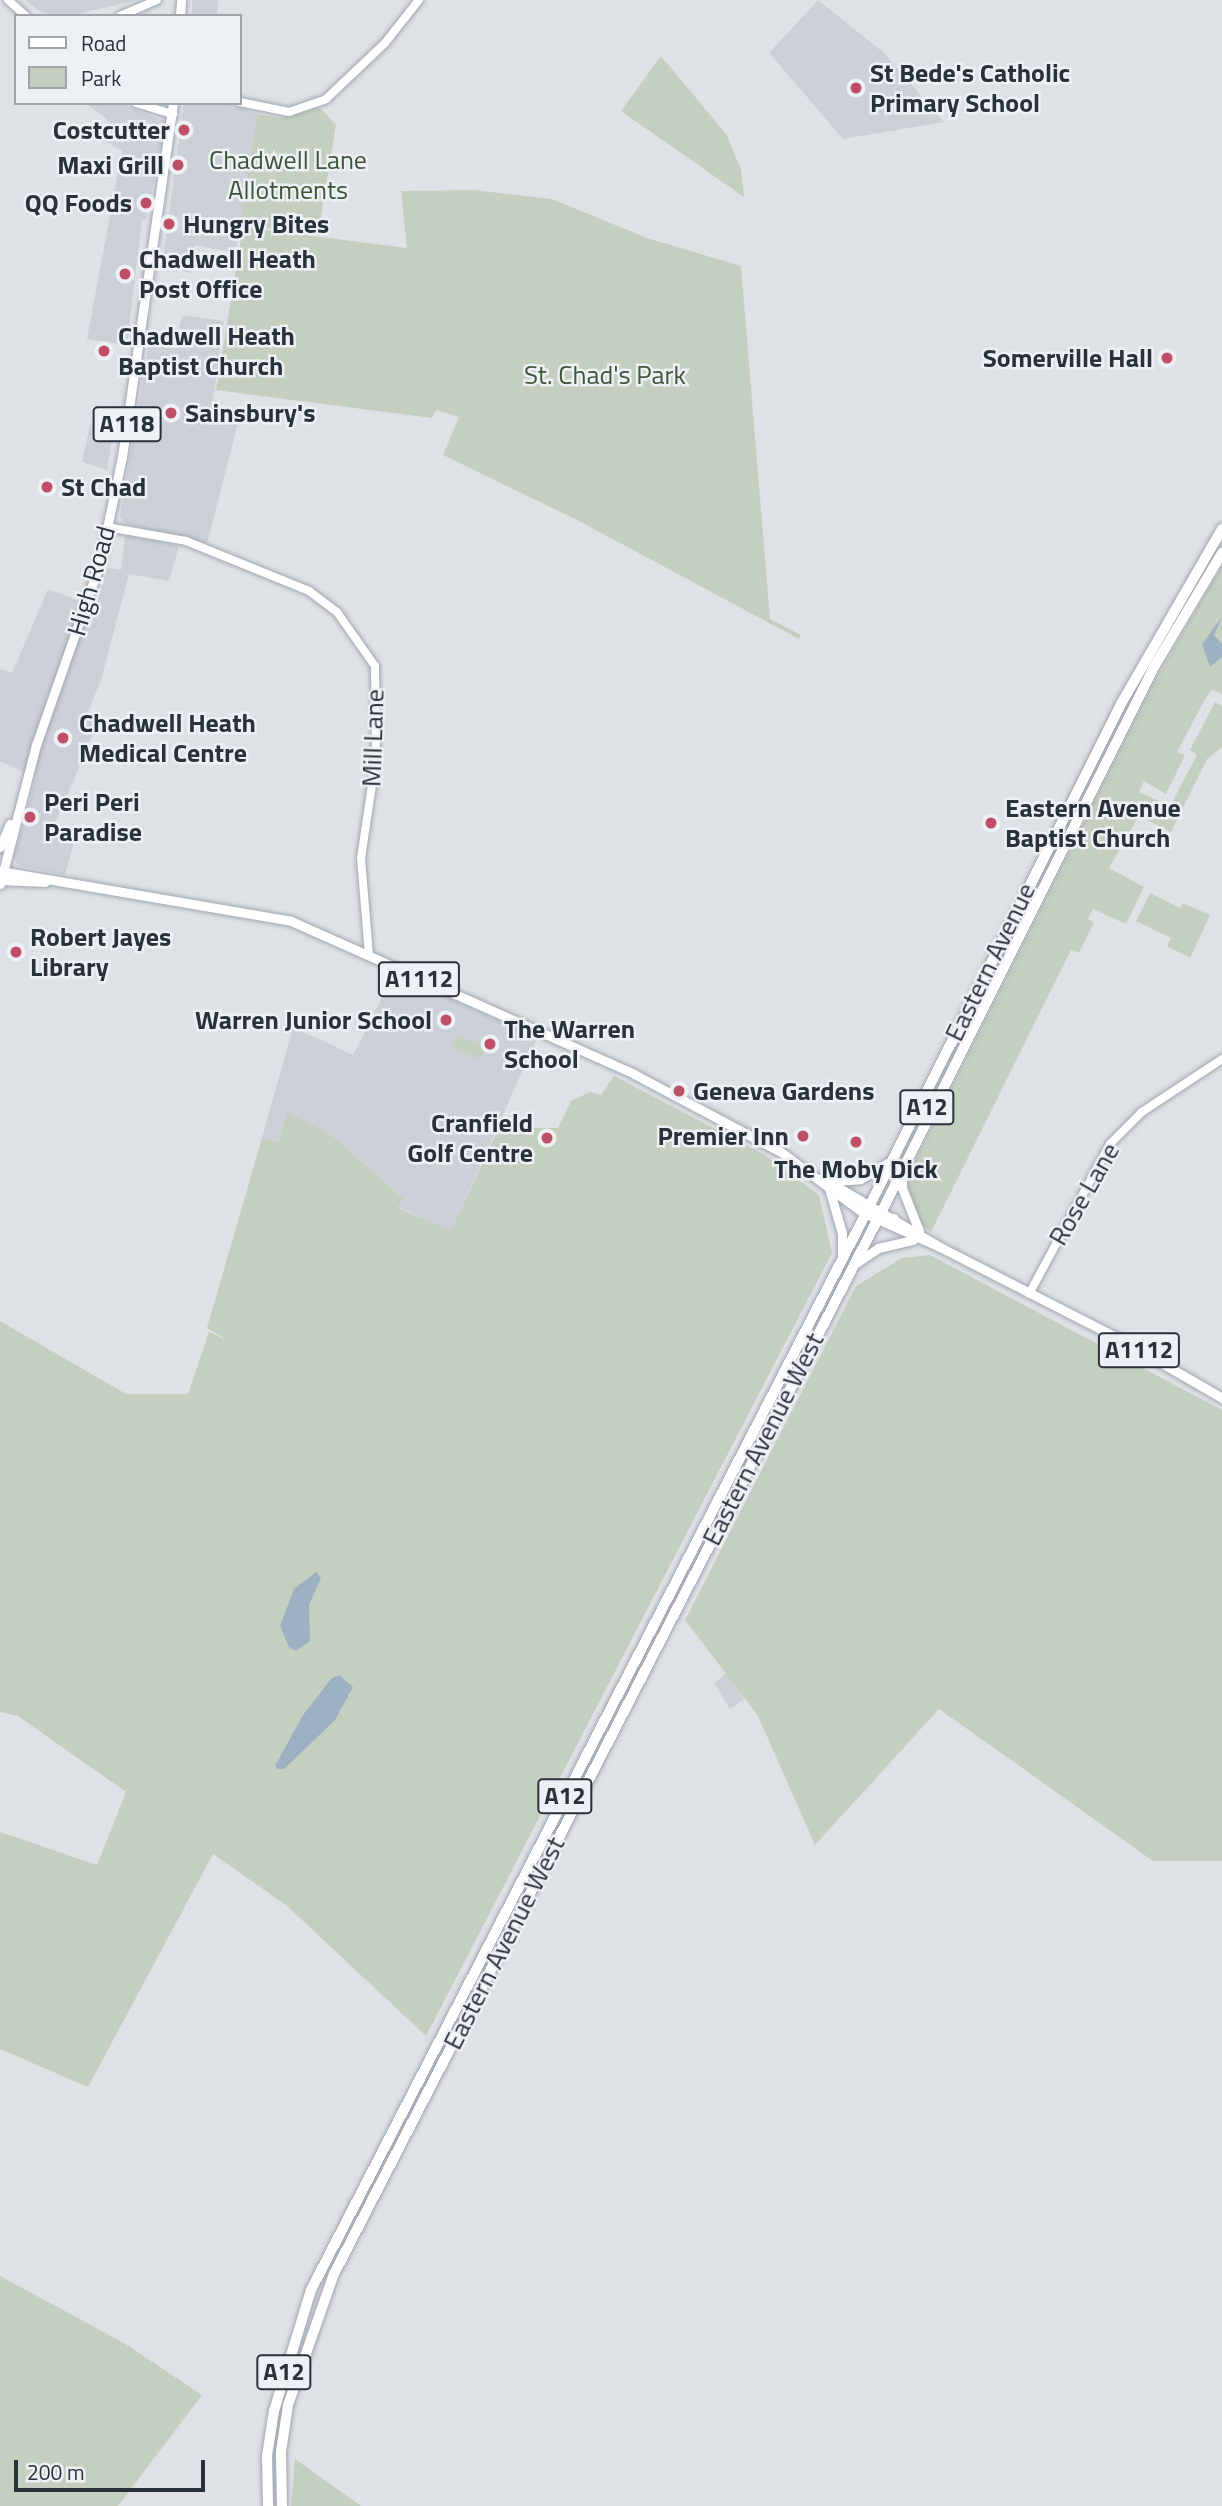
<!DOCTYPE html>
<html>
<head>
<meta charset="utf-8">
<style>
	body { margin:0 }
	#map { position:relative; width:1222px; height:2506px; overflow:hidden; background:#dee2e6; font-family:"Titillium Web",sans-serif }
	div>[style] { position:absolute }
	.built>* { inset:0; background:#ccd1d7 }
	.green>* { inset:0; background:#c5cfc0 }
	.water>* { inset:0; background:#9cb1c2 }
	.roads { filter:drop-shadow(0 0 2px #9fa7b0) drop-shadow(0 0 2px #9fa7b0) }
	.secondary>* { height:8px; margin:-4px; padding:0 4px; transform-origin:4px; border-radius:4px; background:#fff }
	.primary>* { height:9px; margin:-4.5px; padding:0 4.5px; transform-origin:4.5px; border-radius:4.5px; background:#fff }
	.highway>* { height:10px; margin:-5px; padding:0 5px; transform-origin:5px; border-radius:5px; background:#fff }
	.dots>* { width:19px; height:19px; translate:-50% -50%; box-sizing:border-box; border:4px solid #edf0f4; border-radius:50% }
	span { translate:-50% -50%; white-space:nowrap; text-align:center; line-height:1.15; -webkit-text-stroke:5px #edf0f4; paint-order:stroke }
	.shield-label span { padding:2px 5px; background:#edf0f4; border:2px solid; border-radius:5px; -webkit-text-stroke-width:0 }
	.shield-label { font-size:24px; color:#29313b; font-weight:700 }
	.poi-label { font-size:26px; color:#29313b; font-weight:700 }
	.left { translate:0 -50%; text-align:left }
	.right { translate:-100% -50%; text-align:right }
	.park-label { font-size:26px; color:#3f5538 }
	.street-label { font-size:26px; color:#29313b }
	.legend { position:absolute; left:14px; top:14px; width:228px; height:91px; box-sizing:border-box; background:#edf0f4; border:2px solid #9fa4aa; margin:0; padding:9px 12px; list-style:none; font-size:21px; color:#29313b }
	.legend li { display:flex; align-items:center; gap:14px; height:35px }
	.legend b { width:35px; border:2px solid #9fa4aa }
	.scale { position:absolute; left:14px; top:2460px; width:191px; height:32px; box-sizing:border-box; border:4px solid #29313b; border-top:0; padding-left:9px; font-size:21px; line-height:24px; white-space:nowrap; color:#29313b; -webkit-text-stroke:5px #edf0f4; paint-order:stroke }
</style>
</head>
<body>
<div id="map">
	<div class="built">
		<i style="clip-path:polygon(25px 0,138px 0,69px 16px,42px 13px)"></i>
		<i style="clip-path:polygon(192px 0,218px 0,217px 16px,192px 16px)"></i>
		<i style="clip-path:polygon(818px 0,884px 53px,944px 122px,843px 139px,769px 53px)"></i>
		<i style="clip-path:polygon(86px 103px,121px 103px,166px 122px,146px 220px,142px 220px,127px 345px,87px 339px,122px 151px,103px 140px,111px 123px)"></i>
		<i style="clip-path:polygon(184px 103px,227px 103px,257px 114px,236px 253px,195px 245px,190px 273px,162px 265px)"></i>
		<i style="clip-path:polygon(182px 315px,224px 321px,211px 415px,239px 419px,207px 544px,126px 524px,120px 517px,151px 331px,178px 334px)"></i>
		<i style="clip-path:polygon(90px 425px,114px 428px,107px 470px,82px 462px)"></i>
		<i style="clip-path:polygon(125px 535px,179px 546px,169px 581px,129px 574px,101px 680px,87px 714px,99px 720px,55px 824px,76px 834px,65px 875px,18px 866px,14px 858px,36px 777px,0 761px,0 669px,12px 673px,48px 589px,96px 607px,108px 568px,121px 570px)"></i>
		<i style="clip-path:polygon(394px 973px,537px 1038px,451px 1232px,398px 1207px,402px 1197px,329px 1133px,288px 1113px,278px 1142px,262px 1138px,293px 1027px,353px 1055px)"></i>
		<i style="clip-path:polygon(727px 1673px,744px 1699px,730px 1709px,714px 1683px)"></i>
	</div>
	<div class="green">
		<i style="clip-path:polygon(661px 56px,727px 135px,741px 170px,744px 197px,621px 111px)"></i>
		<i style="clip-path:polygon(320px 108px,336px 125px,318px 235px,240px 224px,257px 114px,281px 118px)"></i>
		<i style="clip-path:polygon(473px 190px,552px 199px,647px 238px,741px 266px,770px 619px,801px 635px,799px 639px,579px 521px,443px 455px,459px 417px,436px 410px,432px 418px,216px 390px,243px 227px,407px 248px,401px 191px)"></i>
		<i style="clip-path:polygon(1222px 566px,1222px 694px,1212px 689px,1205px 699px,1177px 752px,1185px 755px,1166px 794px,1144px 781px,1139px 792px,1170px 806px,1197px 755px,1190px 750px,1215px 702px,1222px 706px,1222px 747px,1207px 759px,1171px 832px,1139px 816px,1109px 868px,1144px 887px,1126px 924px,1093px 909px,1088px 919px,1094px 923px,1079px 953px,1071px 950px,931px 1232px,918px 1222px,906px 1179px,1155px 680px)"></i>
		<i style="clip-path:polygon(1150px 893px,1180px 908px,1183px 903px,1210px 915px,1190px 958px,1167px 946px,1171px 938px,1136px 921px)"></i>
		<i style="clip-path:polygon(457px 1035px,486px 1047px,480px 1060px,451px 1047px)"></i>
		<i style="clip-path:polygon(614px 1076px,763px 1154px,819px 1195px,832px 1253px,426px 2036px,286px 1905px,213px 1854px,88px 2087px,0 2049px,0 1832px,97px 1865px,126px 1792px,18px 1716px,0 1712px,0 1321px,126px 1394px,188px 1394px,209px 1332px,229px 1341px,207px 1328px,262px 1138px,278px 1142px,287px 1112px,329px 1133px,403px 1198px,398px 1208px,451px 1231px,499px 1128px,558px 1128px,571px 1101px,590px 1092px,601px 1095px)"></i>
		<i style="clip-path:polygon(930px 1255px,1222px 1410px,1222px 1861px,1153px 1861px,939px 1709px,815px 1845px,758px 1716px,685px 1620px,856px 1286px,902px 1258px)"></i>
		<i style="clip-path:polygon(0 2276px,124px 2343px,202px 2395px,118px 2506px,0 2506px)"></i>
		<i style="clip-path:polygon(295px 2459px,361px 2506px,291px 2506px)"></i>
	</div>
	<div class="water">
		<i style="clip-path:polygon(1222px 617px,1214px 635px,1222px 644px,1222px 657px,1210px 667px,1202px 644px)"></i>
		<i style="clip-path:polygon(316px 1572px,321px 1578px,309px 1605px,310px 1641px,296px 1651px,289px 1647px,280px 1626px,294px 1589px)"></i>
		<i style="clip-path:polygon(339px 1675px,353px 1687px,335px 1720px,284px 1769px,278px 1769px,275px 1766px,303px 1715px,331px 1679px)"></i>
	</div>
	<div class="roads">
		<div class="secondary">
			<i style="left:8px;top:0;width:24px;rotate:42deg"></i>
			<i style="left:120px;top:16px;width:40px;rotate:-23.4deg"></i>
			<i style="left:240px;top:102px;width:50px;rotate:11.5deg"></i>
			<i style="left:289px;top:112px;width:39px;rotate:-19deg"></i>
			<i style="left:326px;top:99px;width:81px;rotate:-43.5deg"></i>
			<i style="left:385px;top:43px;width:55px;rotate:-51.7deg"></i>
			<i style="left:136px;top:103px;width:39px;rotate:17deg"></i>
			<i style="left:107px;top:527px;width:80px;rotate:10deg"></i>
			<i style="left:186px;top:541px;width:133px;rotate:22.1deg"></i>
			<i style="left:309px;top:591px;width:35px;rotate:37deg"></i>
			<i style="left:337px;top:612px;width:66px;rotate:54.9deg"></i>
			<i style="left:375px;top:666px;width:92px;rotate:89.4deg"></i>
			<i style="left:376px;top:758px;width:101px;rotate:98.5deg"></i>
			<i style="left:361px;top:858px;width:98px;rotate:85.3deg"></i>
			<i style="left:1029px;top:1294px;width:170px;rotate:-61.6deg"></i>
			<i style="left:1110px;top:1144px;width:45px;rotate:-45deg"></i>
			<i style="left:1142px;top:1112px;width:96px;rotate:-33.5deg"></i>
		</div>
		<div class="primary">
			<i style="left:180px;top:16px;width:16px;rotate:-86deg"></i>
			<i style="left:0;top:847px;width:25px;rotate:-67deg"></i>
			<i style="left:0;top:871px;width:295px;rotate:9.7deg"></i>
			<i style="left:291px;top:921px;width:376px;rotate:24deg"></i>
			<i style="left:634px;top:1074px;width:166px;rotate:28deg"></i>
			<i style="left:781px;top:1152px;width:101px;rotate:36.5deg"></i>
			<i style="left:862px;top:1212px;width:85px;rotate:24.2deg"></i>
			<i style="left:0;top:880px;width:45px;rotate:2.5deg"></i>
			<i style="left:0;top:884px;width:144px;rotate:-75.5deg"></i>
			<i style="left:36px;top:745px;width:194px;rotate:-70.7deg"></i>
			<i style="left:100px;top:562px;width:107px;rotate:-78.2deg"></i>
			<i style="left:122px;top:457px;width:358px;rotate:-81.8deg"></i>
			<i style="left:902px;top:1172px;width:16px;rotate:90deg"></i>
			<i style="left:902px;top:1188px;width:46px;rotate:68.4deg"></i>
			<i style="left:822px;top:1178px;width:137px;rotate:30.3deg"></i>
			<i style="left:940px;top:1247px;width:202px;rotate:27.1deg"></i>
			<i style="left:1120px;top:1339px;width:118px;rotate:30deg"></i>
			<i style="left:834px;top:1181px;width:26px;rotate:-4deg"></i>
			<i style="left:860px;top:1179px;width:36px;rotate:-30deg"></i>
			<i style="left:829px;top:1188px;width:47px;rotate:73.9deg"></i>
			<i style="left:842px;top:1233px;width:25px;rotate:90deg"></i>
			<i style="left:856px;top:1263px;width:27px;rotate:-34deg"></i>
			<i style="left:878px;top:1248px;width:36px;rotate:-13deg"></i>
		</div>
		<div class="highway">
			<i style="left:874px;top:1218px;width:20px;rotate:3deg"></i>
			<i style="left:268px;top:2506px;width:50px;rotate:-91.1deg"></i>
			<i style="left:267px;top:2456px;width:46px;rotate:-81.2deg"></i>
			<i style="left:274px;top:2411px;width:127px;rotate:-73deg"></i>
			<i style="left:311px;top:2290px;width:1200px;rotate:-62.73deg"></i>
			<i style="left:861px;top:1223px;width:580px;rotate:-63.39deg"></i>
			<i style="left:1121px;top:704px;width:202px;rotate:-60deg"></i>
			<i style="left:282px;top:2506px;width:54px;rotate:-91.1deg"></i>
			<i style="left:281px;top:2452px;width:48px;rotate:-81.5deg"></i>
			<i style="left:288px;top:2405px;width:139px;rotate:-70.7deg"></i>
			<i style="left:334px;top:2274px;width:1205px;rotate:-62.73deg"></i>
			<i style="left:886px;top:1203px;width:599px;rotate:-63.43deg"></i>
			<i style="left:1154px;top:667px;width:133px;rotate:-59.2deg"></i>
		</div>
	</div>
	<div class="dots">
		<i style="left:856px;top:88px;background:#bf4f67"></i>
		<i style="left:184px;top:130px;background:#bf4f67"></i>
		<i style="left:178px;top:165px;background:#bf4f67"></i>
		<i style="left:146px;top:203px;background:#bf4f67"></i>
		<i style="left:169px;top:224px;background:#bf4f67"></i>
		<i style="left:125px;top:274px;background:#bf4f67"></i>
		<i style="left:104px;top:351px;background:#bf4f67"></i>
		<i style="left:1167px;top:358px;background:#bf4f67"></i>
		<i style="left:171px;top:413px;background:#bf4f67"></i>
		<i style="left:47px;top:487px;background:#bf4f67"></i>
		<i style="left:63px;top:738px;background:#bf4f67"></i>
		<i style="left:30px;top:817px;background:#bf4f67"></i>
		<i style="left:991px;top:823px;background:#bf4f67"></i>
		<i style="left:16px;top:952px;background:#bf4f67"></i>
		<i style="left:446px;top:1020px;background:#bf4f67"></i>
		<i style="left:490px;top:1044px;background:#bf4f67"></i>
		<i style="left:679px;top:1091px;background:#bf4f67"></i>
		<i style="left:803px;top:1136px;background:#bf4f67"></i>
		<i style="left:547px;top:1138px;background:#bf4f67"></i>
		<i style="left:856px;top:1142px;background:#bf4f67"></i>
	</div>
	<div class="shield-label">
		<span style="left:127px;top:424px">A118</span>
		<span style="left:419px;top:979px">A1112</span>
		<span style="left:927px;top:1107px">A12</span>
		<span style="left:1139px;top:1350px">A1112</span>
		<span style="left:565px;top:1796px">A12</span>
		<span style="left:284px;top:2372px">A12</span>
	</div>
	<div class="poi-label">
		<span class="left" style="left:870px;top:88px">St Bede's Catholic<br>Primary School</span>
		<span class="right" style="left:170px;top:130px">Costcutter</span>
		<span class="right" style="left:164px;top:165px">Maxi Grill</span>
		<span class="right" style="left:132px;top:203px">QQ Foods</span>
		<span class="left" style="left:183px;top:224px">Hungry Bites</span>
		<span class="left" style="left:139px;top:274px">Chadwell Heath<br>Post Office</span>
		<span class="left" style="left:118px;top:351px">Chadwell Heath<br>Baptist Church</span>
		<span class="right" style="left:1153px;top:358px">Somerville Hall</span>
		<span class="left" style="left:185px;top:413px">Sainsbury's</span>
		<span class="left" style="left:61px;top:487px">St Chad</span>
		<span class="left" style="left:79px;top:738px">Chadwell Heath<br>Medical Centre</span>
		<span class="left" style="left:44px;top:817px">Peri Peri<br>Paradise</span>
		<span class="left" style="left:1005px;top:823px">Eastern Avenue<br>Baptist Church</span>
		<span class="left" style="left:30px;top:952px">Robert Jayes<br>Library</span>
		<span class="right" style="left:432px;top:1020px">Warren Junior School</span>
		<span class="left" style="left:504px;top:1044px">The Warren<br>School</span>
		<span class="left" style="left:693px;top:1091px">Geneva Gardens</span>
		<span class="right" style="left:533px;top:1138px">Cranfield<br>Golf Centre</span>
		<span class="right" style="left:789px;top:1136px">Premier Inn</span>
		<span style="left:856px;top:1169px">The Moby Dick</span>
	</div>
	<div class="park-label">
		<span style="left:288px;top:175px">Chadwell Lane<br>Allotments</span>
		<span style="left:605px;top:375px">St. Chad's Park</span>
	</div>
	<div class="street-label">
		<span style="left:91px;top:581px;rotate:-74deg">High Road</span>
		<span style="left:373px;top:738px;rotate:-88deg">Mill Lane</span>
		<span style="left:990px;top:962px;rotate:-64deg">Eastern Avenue</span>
		<span style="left:1084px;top:1194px;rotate:-60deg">Rose Lane</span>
		<span style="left:763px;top:1439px;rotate:-63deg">Eastern Avenue West</span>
		<span style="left:504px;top:1943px;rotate:-63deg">Eastern Avenue West</span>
	</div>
	<ul class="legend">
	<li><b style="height:9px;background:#fff"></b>Road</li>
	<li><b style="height:19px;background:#c5cfc0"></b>Park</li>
	</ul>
	<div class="scale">200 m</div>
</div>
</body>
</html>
